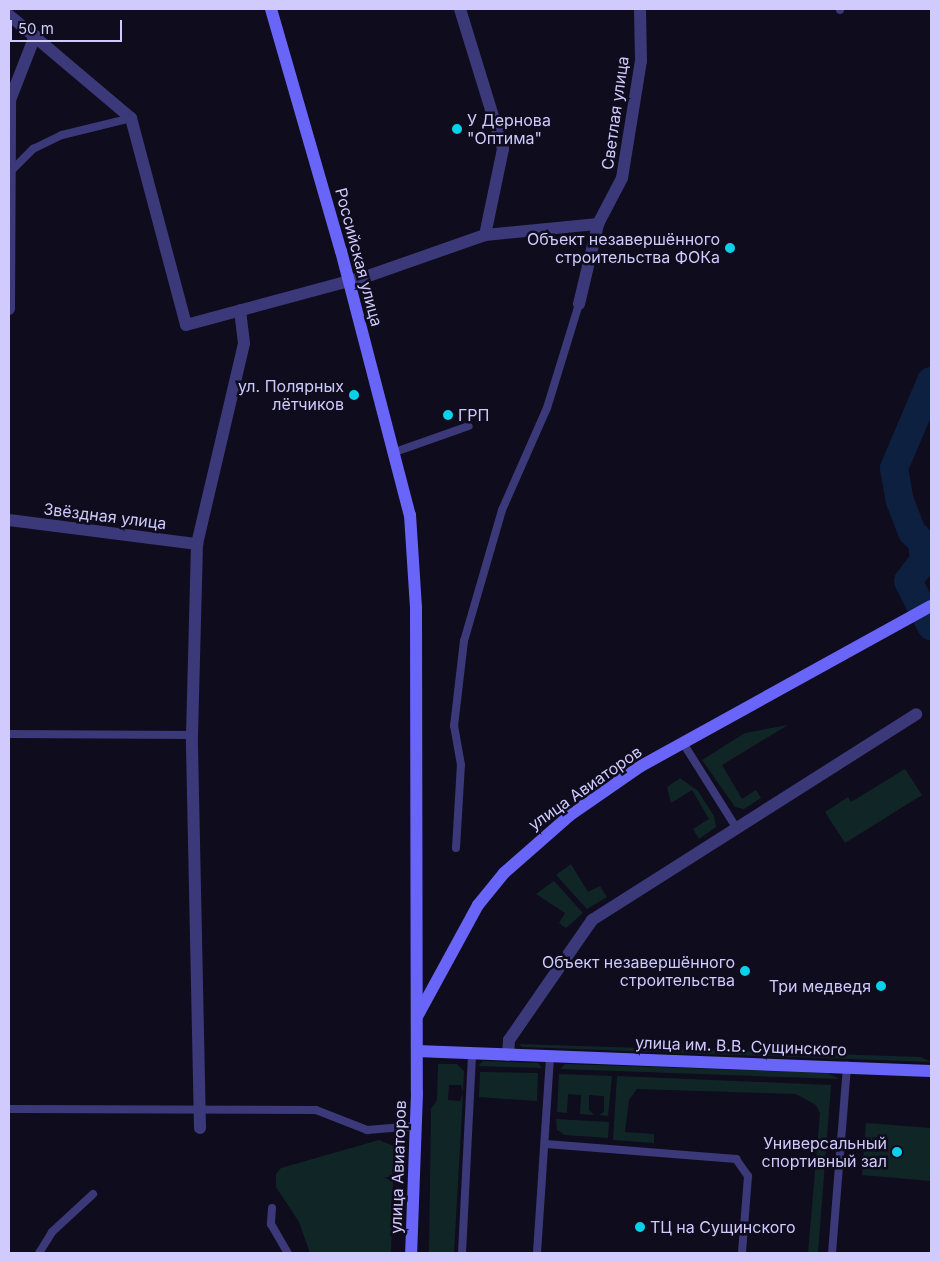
<!DOCTYPE html>
<html>
<head>
<meta charset="utf-8">
<style>
	body { margin:0 }
	#map { position:relative; width:940px; height:1262px; overflow:hidden; background:#0f0c1d; font-family:Inter,sans-serif }
	div>[style] { position:absolute }
	.green>* { inset:0; background:#102626 }
	.river>* { height:28px; margin:-14px; padding:0 14px; transform-origin:14px; border-radius:14px; background:#0d2040 }
	.lane>* { height:8px; margin:-4px; padding:0 4px; transform-origin:4px; border-radius:4px; background:#3c397a }
	.street>* { height:12px; margin:-6px; padding:0 6px; transform-origin:6px; border-radius:6px; background:#3c397a }
	.secondary>* { height:12px; margin:-6px; padding:0 6px; transform-origin:6px; border-radius:6px; background:#6a65f9 }
	.dots>* { width:14px; height:14px; translate:-50% -50%; box-sizing:border-box; border:2px solid #0f0c1d; border-radius:50% }
	span { translate:-50% -50%; white-space:nowrap; text-align:center; line-height:1.15; -webkit-text-stroke:5px #0f0c1d; paint-order:stroke }
	.street-label { font-size:16px; color:#d0cafd }
	.poi-label { font-size:16px; color:#d0cafd }
	.left { translate:0 -50%; text-align:left }
	.right { translate:-100% -50%; text-align:right }
	.frame { position:absolute; inset:0; border:10px solid #d0cafd; pointer-events:none }
	.scale { position:absolute; left:10px; top:20px; width:112px; height:22px; box-sizing:border-box; border:2px solid #d0cafd; border-top:0; padding-left:6px; font-size:15px; line-height:18px; white-space:nowrap; color:#d0cafd; -webkit-text-stroke:4px #0f0c1d; paint-order:stroke }
</style>
</head>
<body>
<div id="map">
	<div class="green">
		<i style="clip-path:polygon(788px 725px,722px 765px,742px 799px,756px 790px,761px 798px,744px 809px,735px 807px,702px 760px,745px 733px)"></i>
		<i style="clip-path:polygon(905px 769px,922px 795px,845px 843px,825px 812px,848px 797px,851px 802px)"></i>
		<i style="clip-path:polygon(680px 778px,698px 791px,714px 816px,716px 827px,699px 839px,693px 829px,709px 819px,692px 790px,671px 803px,667px 787px)"></i>
		<i style="clip-path:polygon(571px 864px,588px 892px,600px 886px,607px 897px,587px 909px,556px 875px)"></i>
		<i style="clip-path:polygon(554px 881px,583px 913px,566px 928px,559px 923px,565px 913px,536px 894px)"></i>
		<i style="clip-path:polygon(519px 1044px,921px 1057px,931px 1062px,522px 1047px)"></i>
		<i style="clip-path:polygon(483px 1061px,538px 1063px,542px 1068px,478px 1066px)"></i>
		<i style="clip-path:polygon(438px 1064px,457px 1064px,464px 1071px,463px 1092px,461px 1085px,449px 1085px,448px 1100px,460px 1101px,463px 1094px,454px 1253px,429px 1253px,431px 1109px,437px 1100px)"></i>
		<i style="clip-path:polygon(565px 1064px,827px 1073px,839px 1079px,560px 1069px)"></i>
		<i style="clip-path:polygon(480px 1072px,538px 1073px,537px 1101px,479px 1097px)"></i>
		<i style="clip-path:polygon(559px 1074px,612px 1076px,608px 1116px,599px 1115px,604px 1112px,604px 1096px,589px 1095px,589px 1110px,594px 1115px,580px 1114px,581px 1095px,568px 1094px,567px 1113px,557px 1112px)"></i>
		<i style="clip-path:polygon(617px 1076px,831px 1085px,818px 1253px,808px 1253px,820px 1113px,816px 1105px,796px 1094px,637px 1089px,629px 1100px,625px 1132px,654px 1134px,654px 1143px,613px 1140px)"></i>
		<i style="clip-path:polygon(556px 1119px,609px 1122px,608px 1138px,565px 1135px,557px 1130px)"></i>
		<i style="clip-path:polygon(866px 1123px,931px 1128px,931px 1181px,862px 1175px)"></i>
		<i style="clip-path:polygon(379px 1140px,394px 1146px,391px 1253px,310px 1253px,299px 1222px,276px 1187px,276px 1174px,281px 1168px)"></i>
	</div>
	<div class="river">
		<i style="left:931px;top:381px;width:95px;rotate:113deg"></i>
		<i style="left:894px;top:468px;width:34px;rotate:80deg"></i>
		<i style="left:900px;top:501px;width:33px;rotate:69deg"></i>
		<i style="left:912px;top:532px;width:14px;rotate:45deg"></i>
		<i style="left:922px;top:542px;width:18px;rotate:84deg"></i>
		<i style="left:924px;top:560px;width:26px;rotate:127deg"></i>
		<i style="left:908px;top:581px;width:51px;rotate:62.9deg"></i>
	</div>
	<div class="lane">
		<i style="left:840px;top:9px;width:1px;rotate:90deg"></i>
		<i style="left:10px;top:172px;width:33px;rotate:-45deg"></i>
		<i style="left:33px;top:149px;width:32px;rotate:-26deg"></i>
		<i style="left:62px;top:135px;width:71px;rotate:-13.8deg"></i>
		<i style="left:395px;top:452px;width:78px;rotate:-19.4deg"></i>
		<i style="left:9px;top:734px;width:183px;rotate:0.3deg"></i>
		<i style="left:683px;top:743px;width:99px;rotate:57.8deg"></i>
		<i style="left:456px;top:848px;width:83px;rotate:-86.6deg"></i>
		<i style="left:461px;top:765px;width:40px;rotate:-100deg"></i>
		<i style="left:454px;top:726px;width:86px;rotate:-83.3deg"></i>
		<i style="left:464px;top:641px;width:136px;rotate:-73.8deg"></i>
		<i style="left:502px;top:510px;width:111px;rotate:-66.2deg"></i>
		<i style="left:547px;top:408px;width:109px;rotate:-72.9deg"></i>
		<i style="left:9px;top:1109px;width:307px;rotate:0.2deg"></i>
		<i style="left:316px;top:1110px;width:55px;rotate:21.4deg"></i>
		<i style="left:367px;top:1130px;width:49px;rotate:-4.7deg"></i>
		<i style="left:546px;top:1144px;width:191px;rotate:4.5deg"></i>
		<i style="left:736px;top:1159px;width:21px;rotate:55deg"></i>
		<i style="left:748px;top:1176px;width:77px;rotate:94.5deg"></i>
		<i style="left:272px;top:1208px;width:16px;rotate:94deg"></i>
		<i style="left:271px;top:1224px;width:34px;rotate:60deg"></i>
		<i style="left:39px;top:1253px;width:25px;rotate:-58deg"></i>
		<i style="left:52px;top:1232px;width:56px;rotate:-42.8deg"></i>
		<i style="left:462px;top:1253px;width:200px;rotate:-87.1deg"></i>
		<i style="left:537px;top:1253px;width:197px;rotate:-86.2deg"></i>
		<i style="left:832px;top:1253px;width:188px;rotate:-85.4deg"></i>
	</div>
	<div class="street">
		<i style="left:460px;top:9px;width:146px;rotate:72.9deg"></i>
		<i style="left:503px;top:149px;width:88px;rotate:101.8deg"></i>
		<i style="left:9px;top:15px;width:160px;rotate:40.2deg"></i>
		<i style="left:131px;top:118px;width:214px;rotate:75.1deg"></i>
		<i style="left:186px;top:325px;width:188px;rotate:-15.1deg"></i>
		<i style="left:368px;top:276px;width:124px;rotate:-19.3deg"></i>
		<i style="left:485px;top:235px;width:114px;rotate:-5.6deg"></i>
		<i style="left:579px;top:304px;width:82px;rotate:-76.6deg"></i>
		<i style="left:598px;top:224px;width:52px;rotate:-62.4deg"></i>
		<i style="left:622px;top:178px;width:119px;rotate:-80.8deg"></i>
		<i style="left:641px;top:61px;width:52px;rotate:-91.1deg"></i>
		<i style="left:9px;top:309px;width:209px;rotate:-89.7deg"></i>
		<i style="left:10px;top:100px;width:69px;rotate:-68.7deg"></i>
		<i style="left:9px;top:520px;width:190px;rotate:7.3deg"></i>
		<i style="left:508px;top:1055px;width:15px;rotate:-86deg"></i>
		<i style="left:509px;top:1040px;width:146px;rotate:-55.3deg"></i>
		<i style="left:592px;top:920px;width:384px;rotate:-32.4deg"></i>
		<i style="left:200px;top:1128px;width:393px;rotate:-91.2deg"></i>
		<i style="left:192px;top:735px;width:191px;rotate:-88.5deg"></i>
		<i style="left:197px;top:544px;width:206px;rotate:-76.8deg"></i>
		<i style="left:244px;top:343px;width:33px;rotate:-97deg"></i>
	</div>
	<div class="secondary">
		<i style="left:271px;top:9px;width:252px;rotate:73.9deg"></i>
		<i style="left:341px;top:251px;width:273px;rotate:75.4deg"></i>
		<i style="left:410px;top:515px;width:92px;rotate:86.3deg"></i>
		<i style="left:416px;top:607px;width:486px;rotate:89.9deg"></i>
		<i style="left:417px;top:1093px;width:160px;rotate:92.1deg"></i>
		<i style="left:418px;top:1015px;width:125px;rotate:-61.4deg"></i>
		<i style="left:478px;top:905px;width:41px;rotate:-50.9deg"></i>
		<i style="left:504px;top:873px;width:88px;rotate:-41.3deg"></i>
		<i style="left:570px;top:815px;width:86px;rotate:-34.6deg"></i>
		<i style="left:641px;top:766px;width:331px;rotate:-28.9deg"></i>
		<i style="left:417px;top:1051px;width:514px;rotate:2.23deg"></i>
	</div>
	<div class="dots">
		<i style="left:457px;top:129px;background:#0ad1ea"></i>
		<i style="left:730px;top:248px;background:#0ad1ea"></i>
		<i style="left:354px;top:395px;background:#0ad1ea"></i>
		<i style="left:448px;top:415px;background:#0ad1ea"></i>
		<i style="left:745px;top:971px;background:#0ad1ea"></i>
		<i style="left:881px;top:986px;background:#0ad1ea"></i>
		<i style="left:897px;top:1152px;background:#0ad1ea"></i>
		<i style="left:640px;top:1227px;background:#0ad1ea"></i>
	</div>
	<div class="street-label">
		<span style="left:615px;top:113px;rotate:-82deg">Светлая улица</span>
		<span style="left:359px;top:257px;rotate:75deg">Российская улица</span>
		<span style="left:105px;top:516px;rotate:7deg">Звёздная улица</span>
		<span style="left:585px;top:788px;rotate:-35deg">улица Авиаторов</span>
		<span style="left:741px;top:1046px;rotate:2deg">улица им. В.В. Сущинского</span>
		<span style="left:398px;top:1167px;rotate:-88deg">улица Авиаторов</span>
	</div>
	<div class="poi-label">
		<span class="left" style="left:467px;top:129px">У Дернова<br>"Оптима"</span>
		<span class="right" style="left:720px;top:248px">Объект незавершённого<br>строительства ФОКа</span>
		<span class="right" style="left:344px;top:395px">ул. Полярных<br>лётчиков</span>
		<span class="left" style="left:458px;top:415px">ГРП</span>
		<span class="right" style="left:735px;top:971px">Объект незавершённого<br>строительства</span>
		<span class="right" style="left:871px;top:986px">Три медведя</span>
		<span class="right" style="left:887px;top:1152px">Универсальный<br>спортивный зал</span>
		<span class="left" style="left:650px;top:1227px">ТЦ на Сущинского</span>
	</div>
	<div class="frame"></div>
	<div class="scale">50 m</div>
</div>
</body>
</html>
